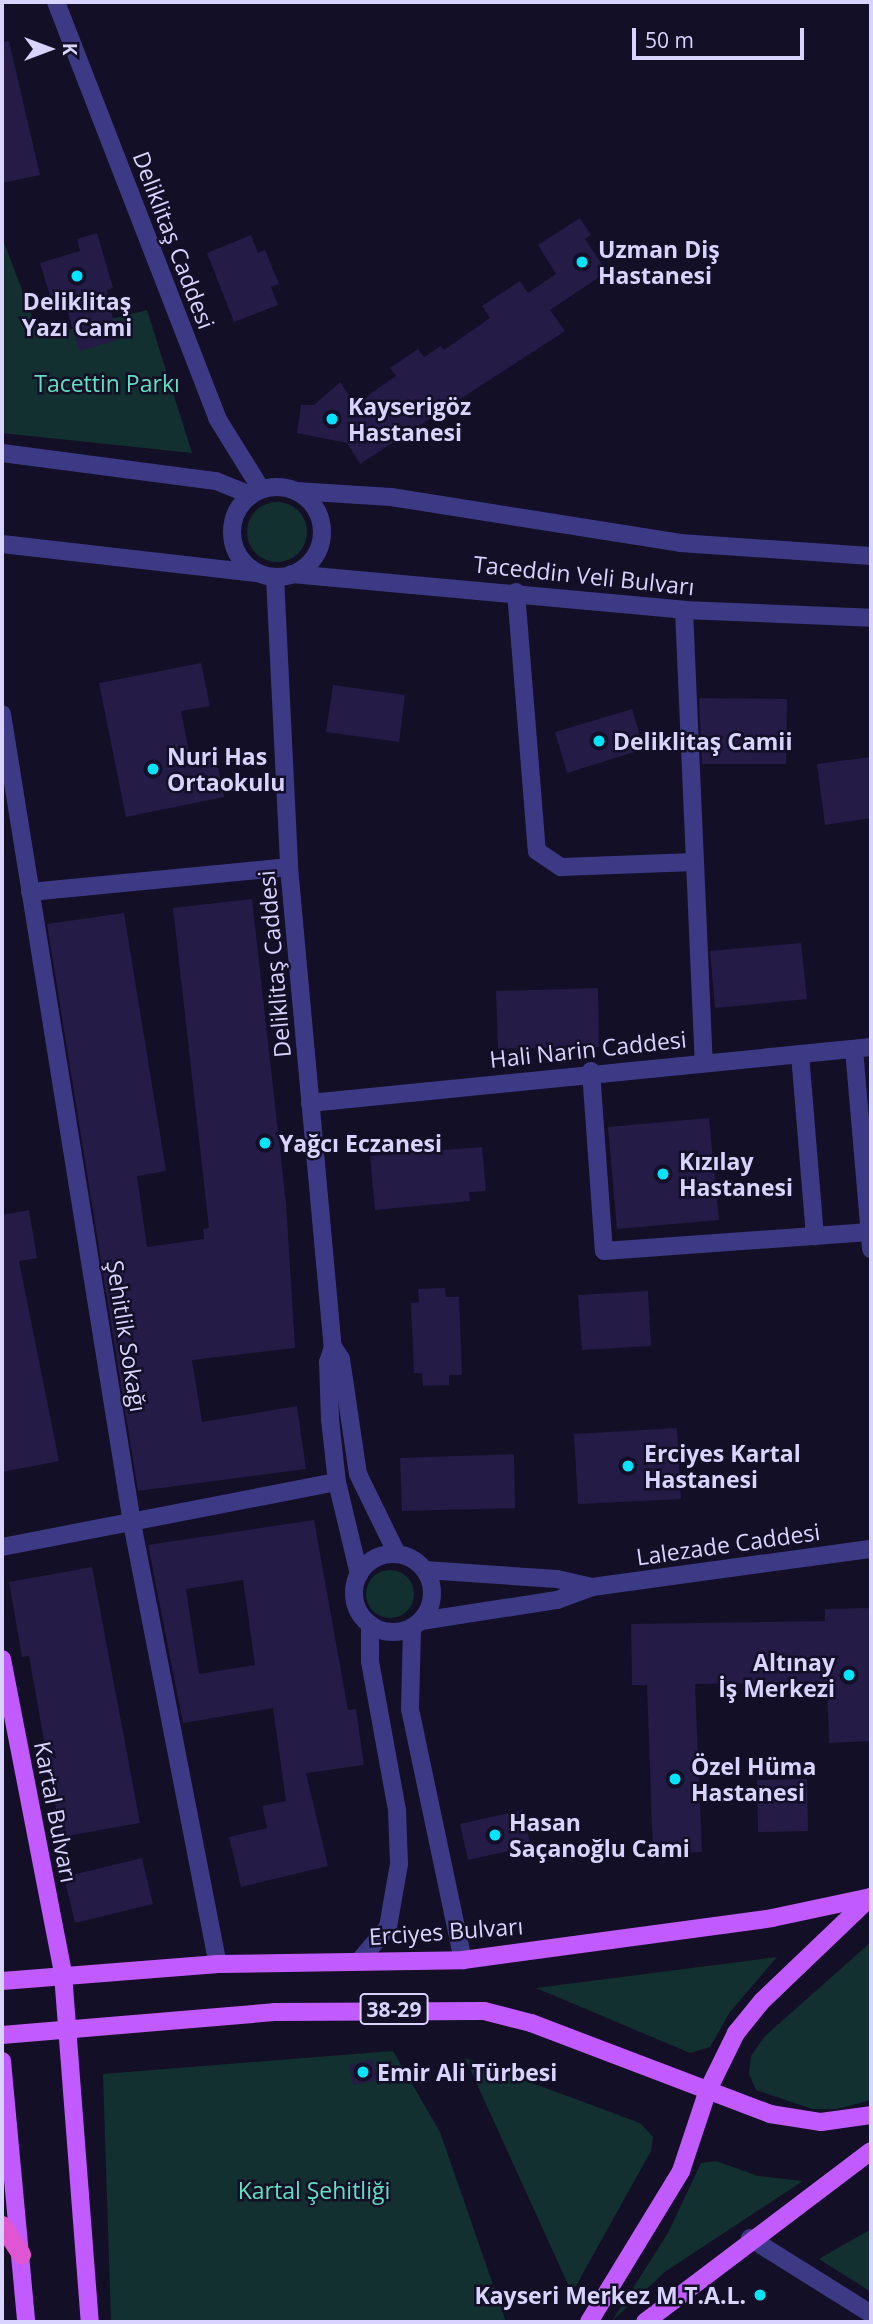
<!DOCTYPE html>
<html>
<head>
<meta charset="utf-8">
<style>
	body { margin:0 }
	#map { position:relative; width:873px; height:2324px; overflow:hidden; background:#130f26; font-family:"Open Sans",sans-serif }
	div>[style] { position:absolute }
	.green>* { inset:0; background:#12302f }
	.round { border-radius:50% }
	.building>* { inset:0; background:#241b47 }
	.minor>* { height:18px; margin:-9px; padding:0 9px; transform-origin:9px; border-radius:9px; background:#3d3a85 }
	.tertiary>* { height:18px; margin:-9px; padding:0 9px; transform-origin:9px; border-radius:9px; background:#3d3a85 }
	.tertiary>.ring { margin:-9px; padding:0; box-sizing:content-box; background:none; border:18px solid #3d3a85; border-radius:50% }
	.primary>* { height:18px; margin:-9px; padding:0 9px; transform-origin:9px; border-radius:9px; background:#c25bff }
	.trunk>* { height:19px; margin:-9.5px; padding:0 9.5px; transform-origin:9.5px; border-radius:9.5px; background:#e055d1 }
	.dots>* { width:19px; height:19px; translate:-50% -50%; box-sizing:border-box; border:4px solid #130f26; border-radius:50% }
	span { translate:-50% -50%; white-space:nowrap; text-align:center; line-height:1.15; -webkit-text-stroke:5px #130f26; paint-order:stroke }
	.shield-label span { padding:2px 5px; background:#130f26; border:2px solid; border-radius:5px; -webkit-text-stroke-width:0 }
	.shield-label { font-size:21px; color:#d9d4ff; font-weight:700 }
	.street-label { font-size:23px; color:#d9d4ff }
	.poi-label { font-size:23px; color:#d9d4ff; font-weight:700 }
	.left { translate:0 -50%; text-align:left }
	.right { translate:-100% -50%; text-align:right }
	.park-label { font-size:23px; color:#5fe0c0 }
	.frame { position:absolute; inset:0; border:4px solid #d9d4ff; pointer-events:none }
	.north { position:absolute; left:14px; top:14px; width:70px; height:70px; -webkit-text-stroke:5px #130f26; paint-order:stroke; rotate:90deg; font-size:19px; font-weight:700; line-height:28px; text-align:center; color:#d9d4ff }
	.north::after { content:''; display:block; margin:auto; width:24px; height:32px; background:#d9d4ff; clip-path:polygon(50% 0,100% 100%,50% 72%,0 100%) }
	.scale { position:absolute; left:632px; top:28px; width:172px; height:32px; box-sizing:border-box; border:4px solid #d9d4ff; border-top:0; padding-left:9px; font-size:21px; line-height:24px; white-space:nowrap; color:#d9d4ff; -webkit-text-stroke:5px #130f26; paint-order:stroke }
</style>
</head>
<body>
<div id="map">
	<div class="green">
		<i style="clip-path:polygon(3px 240px,40px 337px,147px 310px,192px 453px,2px 433px)"></i>
		<i class="round" style="left:247px;top:502px;width:60px;height:60px"></i>
		<i class="round" style="left:366px;top:1570px;width:48px;height:48px"></i>
		<i style="clip-path:polygon(871px 1942px,871px 2100px,837px 2109px,812px 2109px,756px 2090px,749px 2074px,751px 2056px,765px 2036px)"></i>
		<i style="clip-path:polygon(777px 1957px,730px 2012px,710px 2047px,690px 2053px,536px 1988px)"></i>
		<i style="clip-path:polygon(393px 2051px,440px 2132px,506px 2322px,111px 2322px,103px 2074px)"></i>
		<i style="clip-path:polygon(465px 2058px,640px 2123px,653px 2137px,651px 2151px,572px 2293px)"></i>
		<i style="clip-path:polygon(716px 2161px,758px 2176px,803px 2181px,666px 2271px,612px 2321px,668px 2233px,701px 2163px)"></i>
		<i style="clip-path:polygon(871px 2229px,871px 2292px,819px 2259px)"></i>
	</div>
	<div class="building">
		<i style="clip-path:polygon(9px 41px,40px 175px,2px 183px,2px 42px)"></i>
		<i style="clip-path:polygon(580px 218px,591px 235px,585px 239px,607px 272px,550px 310px,565px 331px,360px 464px,347px 443px,297px 433px,301px 405px,314px 405px,340px 382px,355px 404px,396px 376px,390px 368px,418px 349px,424px 357px,441px 346px,444px 350px,490px 318px,482px 306px,520px 281px,528px 293px,556px 274px,538px 245px)"></i>
		<i style="clip-path:polygon(97px 233px,113px 288px,107px 290px,117px 340px,79px 351px,65px 303px,53px 306px,40px 263px,80px 251px,77px 239px)"></i>
		<i style="clip-path:polygon(251px 235px,258px 253px,265px 250px,279px 284px,271px 287px,278px 305px,234px 322px,207px 253px)"></i>
		<i style="clip-path:polygon(201px 663px,210px 706px,181px 711px,191px 762px,216px 757px,224px 797px,126px 817px,99px 683px)"></i>
		<i style="clip-path:polygon(333px 685px,405px 695px,399px 742px,326px 732px)"></i>
		<i style="clip-path:polygon(699px 698px,787px 699px,786px 764px,702px 764px)"></i>
		<i style="clip-path:polygon(632px 709px,644px 749px,567px 773px,555px 732px)"></i>
		<i style="clip-path:polygon(871px 757px,871px 818px,825px 825px,817px 764px)"></i>
		<i style="clip-path:polygon(252px 899px,286px 1203px,295px 1348px,192px 1360px,202px 1422px,297px 1406px,306px 1469px,138px 1491px,47px 924px,124px 913px,166px 1171px,137px 1176px,147px 1247px,204px 1239px,203px 1229px,209px 1228px,173px 908px)"></i>
		<i style="clip-path:polygon(801px 943px,807px 999px,715px 1008px,710px 951px)"></i>
		<i style="clip-path:polygon(598px 988px,599px 1047px,498px 1049px,496px 991px)"></i>
		<i style="clip-path:polygon(709px 1118px,719px 1220px,617px 1229px,608px 1127px)"></i>
		<i style="clip-path:polygon(482px 1147px,486px 1191px,469px 1192px,470px 1201px,375px 1210px,370px 1156px)"></i>
		<i style="clip-path:polygon(29px 1210px,37px 1258px,19px 1261px,59px 1461px,2px 1472px,2px 1215px)"></i>
		<i style="clip-path:polygon(445px 1288px,446px 1297px,459px 1297px,462px 1375px,449px 1375px,449px 1385px,423px 1386px,422px 1373px,414px 1373px,411px 1303px,419px 1302px,418px 1289px)"></i>
		<i style="clip-path:polygon(648px 1291px,651px 1346px,582px 1350px,578px 1295px)"></i>
		<i style="clip-path:polygon(677px 1428px,681px 1499px,578px 1504px,574px 1434px)"></i>
		<i style="clip-path:polygon(514px 1454px,515px 1508px,402px 1511px,400px 1458px)"></i>
		<i style="clip-path:polygon(evenodd,314px 1520px,348px 1710px,356px 1709px,364px 1765px,306px 1773px,328px 1866px,241px 1887px,229px 1837px,267px 1828px,262px 1806px,286px 1801px,273px 1708px,183px 1723px,148px 1545px,314px 1520px,243px 1580px,255px 1665px,199px 1674px,186px 1589px,243px 1580px)"></i>
		<i style="clip-path:polygon(92px 1567px,140px 1823px,61px 1837px,29px 1656px,22px 1657px,9px 1582px)"></i>
		<i style="clip-path:polygon(871px 1608px,871px 1741px,829px 1743px,827px 1682px,695px 1684px,702px 1852px,653px 1854px,647px 1685px,632px 1685px,631px 1624px,825px 1621px,825px 1609px)"></i>
		<i style="clip-path:polygon(807px 1779px,808px 1831px,758px 1832px,757px 1780px)"></i>
		<i style="clip-path:polygon(522px 1810px,531px 1846px,468px 1860px,460px 1824px)"></i>
		<i style="clip-path:polygon(142px 1858px,153px 1904px,75px 1923px,64px 1877px)"></i>
		<i style="clip-path:polygon(373px 2059px,378px 2080px,353px 2085px,349px 2065px)"></i>
	</div>
	<div class="minor">
		<i style="left:516px;top:592px;width:260px;rotate:85.4deg"></i>
		<i style="left:537px;top:851px;width:29px;rotate:34deg"></i>
		<i style="left:561px;top:867px;width:134px;rotate:-2.1deg"></i>
		<i style="left:684px;top:610px;width:452px;rotate:87.5deg"></i>
		<i style="left:2px;top:714px;width:819px;rotate:80.87deg"></i>
		<i style="left:132px;top:1523px;width:449px;rotate:79deg"></i>
		<i style="left:30px;top:892px;width:260px;rotate:-5.5deg"></i>
		<i style="left:854px;top:1049px;width:201px;rotate:85.1deg"></i>
		<i style="left:800px;top:1054px;width:183px;rotate:85.3deg"></i>
		<i style="left:591px;top:1071px;width:180px;rotate:85.9deg"></i>
		<i style="left:604px;top:1251px;width:266px;rotate:-4.1deg"></i>
		<i style="left:310px;top:1103px;width:564px;rotate:-5.7deg"></i>
		<i style="left:2px;top:1547px;width:341px;rotate:-11deg"></i>
		<i style="left:412px;top:1628px;width:81px;rotate:91.4deg"></i>
		<i style="left:410px;top:1709px;width:257px;rotate:78.1deg"></i>
		<i style="left:359px;top:1961px;width:45px;rotate:-49.5deg"></i>
		<i style="left:388px;top:1927px;width:64px;rotate:-80.1deg"></i>
		<i style="left:399px;top:1864px;width:54px;rotate:-92.1deg"></i>
		<i style="left:397px;top:1810px;width:151px;rotate:-100.3deg"></i>
		<i style="left:370px;top:1661px;width:37px;rotate:-90deg"></i>
	</div>
	<div class="tertiary">
		<i style="left:56px;top:2px;width:446px;rotate:68.8deg"></i>
		<i style="left:217px;top:418px;width:84px;rotate:58.2deg"></i>
		<i style="left:2px;top:453px;width:216px;rotate:7.5deg"></i>
		<i style="left:216px;top:481px;width:38px;rotate:22deg"></i>
		<i class="ring" style="left:232px;top:487px;width:72px;height:72px"></i>
		<i style="left:296px;top:491px;width:95px;rotate:3.6deg"></i>
		<i style="left:391px;top:497px;width:293px;rotate:9deg"></i>
		<i style="left:680px;top:543px;width:191px;rotate:3.9deg"></i>
		<i style="left:2px;top:544px;width:256px;rotate:6.5deg"></i>
		<i style="left:292px;top:574px;width:394px;rotate:5.2deg"></i>
		<i style="left:684px;top:610px;width:187px;rotate:2.4deg"></i>
		<i style="left:275px;top:577px;width:290px;rotate:87.2deg"></i>
		<i style="left:289px;top:867px;width:482px;rotate:84.8deg"></i>
		<i style="left:333px;top:1347px;width:16px;rotate:108deg"></i>
		<i style="left:328px;top:1362px;width:57px;rotate:88deg"></i>
		<i style="left:330px;top:1419px;width:63px;rotate:83.7deg"></i>
		<i style="left:337px;top:1482px;width:95px;rotate:76.6deg"></i>
		<i style="left:333px;top:1347px;width:14px;rotate:56deg"></i>
		<i style="left:341px;top:1359px;width:116px;rotate:81.6deg"></i>
		<i style="left:358px;top:1474px;width:89px;rotate:64deg"></i>
		<i class="ring" style="left:354px;top:1554px;width:60px;height:60px"></i>
		<i style="left:425px;top:1570px;width:132px;rotate:3.9deg"></i>
		<i style="left:557px;top:1579px;width:36px;rotate:13deg"></i>
		<i style="left:421px;top:1621px;width:138px;rotate:-8.8deg"></i>
		<i style="left:557px;top:1600px;width:37px;rotate:-20deg"></i>
		<i style="left:592px;top:1587px;width:282px;rotate:-7.8deg"></i>
		<i style="left:750px;top:2238px;width:143px;rotate:32.1deg"></i>
	</div>
	<div class="primary">
		<i style="left:2px;top:1659px;width:321px;rotate:79deg"></i>
		<i style="left:63px;top:1974px;width:349px;rotate:85.6deg"></i>
		<i style="left:2px;top:1981px;width:217px;rotate:-4.5deg"></i>
		<i style="left:218px;top:1964px;width:245px;rotate:-0.9deg"></i>
		<i style="left:463px;top:1960px;width:312px;rotate:-7.7deg"></i>
		<i style="left:772px;top:1918px;width:101px;rotate:-12deg"></i>
		<i style="left:2px;top:2035px;width:273px;rotate:-4.8deg"></i>
		<i style="left:274px;top:2012px;width:210px;rotate:-0.3deg"></i>
		<i style="left:484px;top:2011px;width:49px;rotate:14.3deg"></i>
		<i style="left:531px;top:2023px;width:256px;rotate:20.8deg"></i>
		<i style="left:770px;top:2114px;width:52px;rotate:8.9deg"></i>
		<i style="left:821px;top:2122px;width:50px;rotate:-8deg"></i>
		<i style="left:2px;top:2061px;width:262px;rotate:84.7deg"></i>
		<i style="left:589px;top:2322px;width:177px;rotate:-58.6deg"></i>
		<i style="left:681px;top:2171px;width:85px;rotate:-71.6deg"></i>
		<i style="left:708px;top:2090px;width:64px;rotate:-63.8deg"></i>
		<i style="left:736px;top:2033px;width:41px;rotate:-50.9deg"></i>
		<i style="left:762px;top:2001px;width:151px;rotate:-43.7deg"></i>
		<i style="left:645px;top:2322px;width:283px;rotate:-37.1deg"></i>
	</div>
	<div class="trunk">
		<i style="left:2px;top:2225px;width:35px;rotate:57deg"></i>
	</div>
	<div class="dots">
		<i style="left:582px;top:262px;background:#00e5ff"></i>
		<i style="left:77px;top:276px;background:#00e5ff"></i>
		<i style="left:332px;top:419px;background:#00e5ff"></i>
		<i style="left:599px;top:741px;background:#00e5ff"></i>
		<i style="left:153px;top:769px;background:#00e5ff"></i>
		<i style="left:265px;top:1143px;background:#00e5ff"></i>
		<i style="left:663px;top:1174px;background:#00e5ff"></i>
		<i style="left:628px;top:1466px;background:#00e5ff"></i>
		<i style="left:849px;top:1675px;background:#00e5ff"></i>
		<i style="left:675px;top:1779px;background:#00e5ff"></i>
		<i style="left:495px;top:1835px;background:#00e5ff"></i>
		<i style="left:363px;top:2072px;background:#00e5ff"></i>
		<i style="left:760px;top:2295px;background:#00e5ff"></i>
	</div>
	<div class="shield-label">
		<span style="left:394px;top:2009px">38-29</span>
	</div>
	<div class="street-label">
		<span style="left:174px;top:240px;rotate:69deg">Deliklitaş Caddesi</span>
		<span style="left:584px;top:575px;rotate:6deg">Taceddin Veli Bulvarı</span>
		<span style="left:274px;top:964px;rotate:-95deg">Deliklitaş Caddesi</span>
		<span style="left:588px;top:1049px;rotate:-6deg">Hali Narin Caddesi</span>
		<span style="left:127px;top:1336px;rotate:81deg">Şehitlik Sokağı</span>
		<span style="left:728px;top:1544px;rotate:-8deg">Lalezade Caddesi</span>
		<span style="left:56px;top:1812px;rotate:79deg">Kartal Bulvarı</span>
		<span style="left:446px;top:1931px;rotate:-4deg">Erciyes Bulvarı</span>
	</div>
	<div class="poi-label">
		<span class="left" style="left:598px;top:262px">Uzman Diş<br>Hastanesi</span>
		<span style="left:77px;top:314px">Deliklitaş<br>Yazı Cami</span>
		<span class="left" style="left:348px;top:419px">Kayserigöz<br>Hastanesi</span>
		<span class="left" style="left:613px;top:741px">Deliklitaş Camii</span>
		<span class="left" style="left:167px;top:769px">Nuri Has<br>Ortaokulu</span>
		<span class="left" style="left:279px;top:1143px">Yağcı Eczanesi</span>
		<span class="left" style="left:679px;top:1174px">Kızılay<br>Hastanesi</span>
		<span class="left" style="left:644px;top:1466px">Erciyes Kartal<br>Hastanesi</span>
		<span class="right" style="left:835px;top:1675px">Altınay<br>İş Merkezi</span>
		<span class="left" style="left:691px;top:1779px">Özel Hüma<br>Hastanesi</span>
		<span class="left" style="left:509px;top:1835px">Hasan<br>Saçanoğlu Cami</span>
		<span class="left" style="left:377px;top:2072px">Emir Ali Türbesi</span>
		<span class="right" style="left:746px;top:2295px">Kayseri Merkez M.T.A.L.</span>
	</div>
	<div class="park-label">
		<span style="left:107px;top:383px">Tacettin Parkı</span>
		<span style="left:314px;top:2190px">Kartal Şehitliği</span>
	</div>
	<div class="frame"></div>
	<div class="north">K</div>
	<div class="scale">50 m</div>
</div>
</body>
</html>
